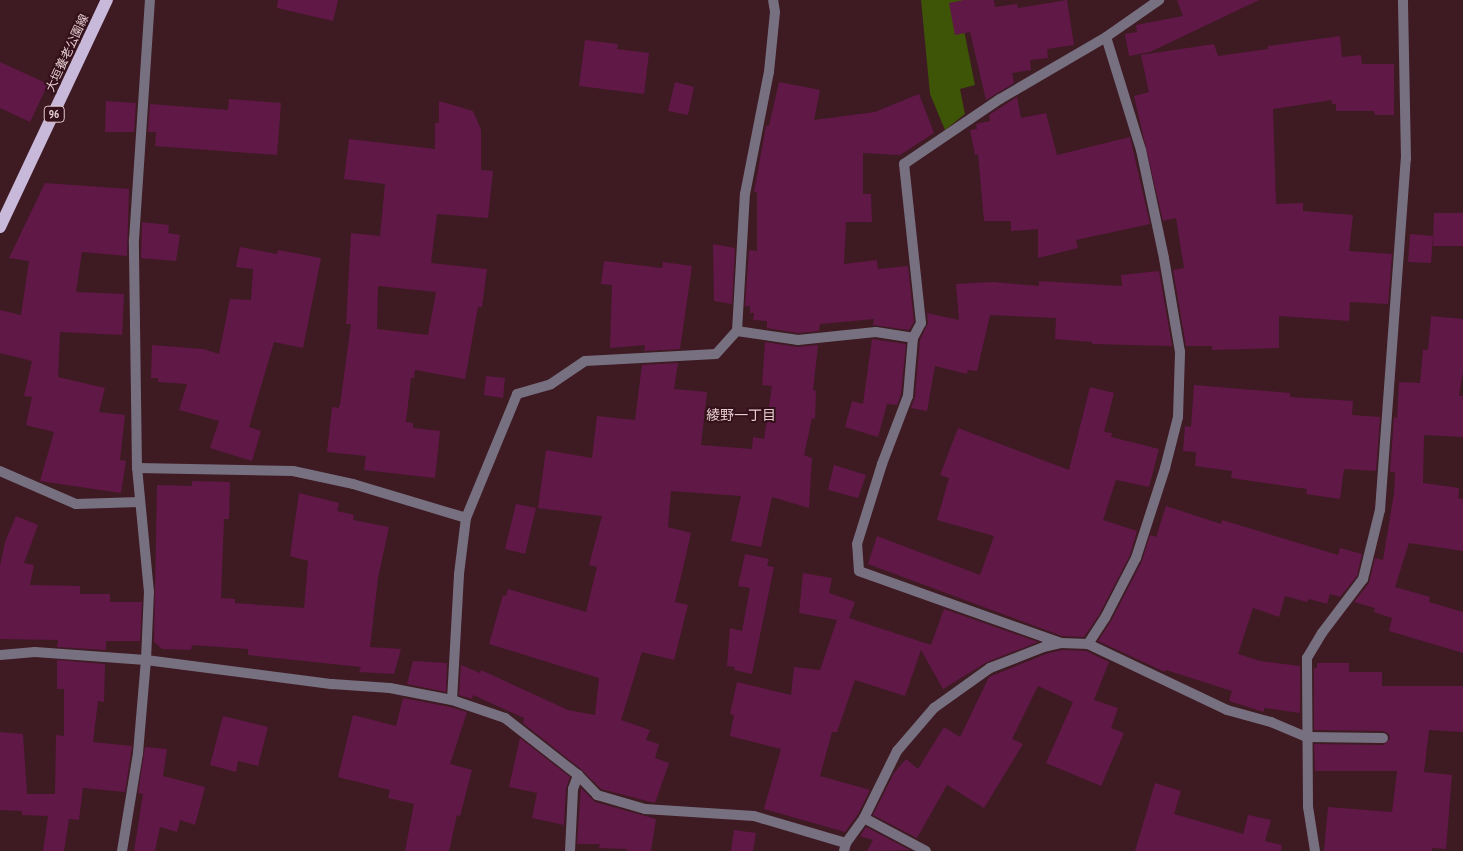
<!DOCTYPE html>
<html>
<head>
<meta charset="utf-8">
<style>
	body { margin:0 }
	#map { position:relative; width:1463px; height:851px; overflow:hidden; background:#3e1a23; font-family:"PT Sans Narrow","Noto Sans JP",sans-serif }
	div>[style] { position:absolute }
	.green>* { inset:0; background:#3e5406 }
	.building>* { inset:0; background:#601847 }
	.minor>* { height:10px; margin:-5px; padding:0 5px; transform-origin:5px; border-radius:5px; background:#777080 }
	.primary>* { height:12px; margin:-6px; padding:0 6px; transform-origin:6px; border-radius:6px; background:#c8b9da }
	span { translate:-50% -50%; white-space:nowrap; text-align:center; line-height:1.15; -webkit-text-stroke:4px #33101a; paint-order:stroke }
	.shield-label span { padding:1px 4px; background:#33101a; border:1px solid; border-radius:4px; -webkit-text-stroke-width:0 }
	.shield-label { font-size:11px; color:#e5ccd1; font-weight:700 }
	.street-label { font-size:12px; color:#e5ccd1 }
	.neighbourhood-label { font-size:14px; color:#e5ccd1 }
</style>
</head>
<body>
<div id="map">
	<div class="green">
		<i style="clip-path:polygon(921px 0,983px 0,960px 10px,975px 85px,960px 89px,965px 114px,945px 130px,930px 94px)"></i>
	</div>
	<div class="building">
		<i style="clip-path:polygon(278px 0,338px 0,333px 21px,277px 8px)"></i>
		<i style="clip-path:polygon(964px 0,994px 0,995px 7px,1017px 4px,1018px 8px,1067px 0,1074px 45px,1047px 49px,1048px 58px,1030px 60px,1031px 70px,1012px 73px,1014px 83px,986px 100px,970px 32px,955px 35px,949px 3px)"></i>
		<i style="clip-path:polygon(1177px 0,1259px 0,1150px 52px,1129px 56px,1125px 34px,1137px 32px,1136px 25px,1183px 16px)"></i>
		<i style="clip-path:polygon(1340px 36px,1342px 57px,1361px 55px,1362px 64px,1394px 64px,1394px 115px,1375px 115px,1374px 111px,1336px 111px,1336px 104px,1332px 104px,1332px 100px,1273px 109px,1276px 204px,1303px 203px,1303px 211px,1353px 215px,1349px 251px,1392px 254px,1388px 304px,1350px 302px,1349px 321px,1279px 316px,1279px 348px,1212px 350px,1212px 346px,1186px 346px,1173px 270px,1184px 268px,1176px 218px,1163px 221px,1134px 96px,1149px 92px,1141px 55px,1214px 44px,1218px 56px,1268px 49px,1268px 46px)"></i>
		<i style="clip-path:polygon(585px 40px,618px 44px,617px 49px,649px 53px,644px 94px,579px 86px)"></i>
		<i style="clip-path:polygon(0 62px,48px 84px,30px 122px,0 108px)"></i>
		<i style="clip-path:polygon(675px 82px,694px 87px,688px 115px,668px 111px)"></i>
		<i style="clip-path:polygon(779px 82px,820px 90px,814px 120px,875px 112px,919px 94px,934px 133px,900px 155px,863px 153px,863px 194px,871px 194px,872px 222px,846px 222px,844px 264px,877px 260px,878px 269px,908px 266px,914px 322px,909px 330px,873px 325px,874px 319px,820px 324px,819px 331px,798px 333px,767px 328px,767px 321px,753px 320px,754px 313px,750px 313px,750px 306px,745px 306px,749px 250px,757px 251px,757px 192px,754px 192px,766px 126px,769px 126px)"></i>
		<i style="clip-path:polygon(1017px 97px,1021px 118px,1046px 113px,1057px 155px,1130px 137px,1150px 224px,1076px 240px,1078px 248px,1038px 258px,1038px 229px,1011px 231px,1011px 221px,984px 221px,978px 154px,975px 155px,970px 130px,977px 129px,976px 124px,990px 121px,989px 115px)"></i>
		<i style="clip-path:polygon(229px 99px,281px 103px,277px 155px,155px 146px,156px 132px,148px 132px,150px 104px,228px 110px)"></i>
		<i style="clip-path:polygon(106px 101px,136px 103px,134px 132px,105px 132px)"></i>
		<i style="clip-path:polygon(evenodd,439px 101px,473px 111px,481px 130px,481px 170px,493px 171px,488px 218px,437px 214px,431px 263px,487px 269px,482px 307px,478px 307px,465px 379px,415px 370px,414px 378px,411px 378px,406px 422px,413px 423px,413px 428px,440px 431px,435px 478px,364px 470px,366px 456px,327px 452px,332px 407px,338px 408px,340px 405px,351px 324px,346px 324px,351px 233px,380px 236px,385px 184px,344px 179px,349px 139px,435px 149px,435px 123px,439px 123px,439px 101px,378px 286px,436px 292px,428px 335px,377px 329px,378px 286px)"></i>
		<i style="clip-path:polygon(45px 183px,129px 189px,127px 256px,82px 252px,76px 292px,124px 294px,122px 335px,60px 332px,58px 377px,105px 388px,99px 412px,125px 415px,120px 460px,126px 461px,121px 493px,40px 481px,54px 432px,26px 425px,32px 397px,24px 396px,32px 361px,0 353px,0 310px,21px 315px,29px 261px,9px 258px)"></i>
		<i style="clip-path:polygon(1434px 213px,1463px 213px,1463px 246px,1433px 246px)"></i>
		<i style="clip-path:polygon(142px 222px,169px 225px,168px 233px,180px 235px,176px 261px,141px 258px)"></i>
		<i style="clip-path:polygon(1410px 234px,1433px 236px,1431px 263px,1408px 262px)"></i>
		<i style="clip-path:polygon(713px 244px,735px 248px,732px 304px,714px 301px)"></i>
		<i style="clip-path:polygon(240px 247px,277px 254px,278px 250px,321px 258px,303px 348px,274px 342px,249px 427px,261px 431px,252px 461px,210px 448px,219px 421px,179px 410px,187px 384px,158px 382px,158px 378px,151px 378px,152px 345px,203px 349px,219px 354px,230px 299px,251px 300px,253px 269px,236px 267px)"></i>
		<i style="clip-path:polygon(604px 261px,662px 268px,663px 262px,692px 266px,680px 349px,644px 351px,645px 345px,610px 348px,612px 285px,601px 284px)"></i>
		<i style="clip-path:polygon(1159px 271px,1172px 346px,1092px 344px,1092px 342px,1055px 339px,1056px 318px,990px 315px,977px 371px,968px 370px,967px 374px,935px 366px,927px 411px,911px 408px,915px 397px,920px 340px,928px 323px,927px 313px,959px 320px,956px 284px,993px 282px,1039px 286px,1039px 281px,1122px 286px,1121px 275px)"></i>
		<i style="clip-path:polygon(1431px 316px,1463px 319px,1463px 371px,1459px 396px,1463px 396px,1463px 437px,1424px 435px,1423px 483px,1459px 488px,1458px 498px,1463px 499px,1463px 551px,1409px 543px,1395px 587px,1430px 597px,1429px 602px,1463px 612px,1463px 653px,1389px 631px,1392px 618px,1374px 612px,1375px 608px,1354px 602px,1369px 583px,1375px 558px,1383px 560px,1394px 493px,1395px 472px,1390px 472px,1394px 417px,1397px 418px,1399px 382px,1420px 383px,1423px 350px,1428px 350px)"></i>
		<i style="clip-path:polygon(872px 339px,906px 344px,901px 394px,897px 405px,887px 404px,878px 437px,845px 427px,852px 401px,863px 404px)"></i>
		<i style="clip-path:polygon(765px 342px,797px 347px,818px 345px,813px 390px,816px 391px,815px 419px,812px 418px,804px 455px,812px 458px,809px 508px,772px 497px,761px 547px,731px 541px,741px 496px,671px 491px,668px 527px,691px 533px,675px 602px,688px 605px,674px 660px,642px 652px,621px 720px,650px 730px,646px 740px,659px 744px,655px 758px,669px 763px,655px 803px,601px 789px,582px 770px,523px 723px,524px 718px,473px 695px,472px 699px,459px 695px,461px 665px,480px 673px,481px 670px,568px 710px,595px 715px,599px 678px,489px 644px,503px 595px,506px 596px,508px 589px,586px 612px,597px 567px,589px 565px,602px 516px,538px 508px,546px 450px,592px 458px,597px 416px,635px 420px,642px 365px,678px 363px,674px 389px,707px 392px,701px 445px,752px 449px,753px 437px,764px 439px,772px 386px,762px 385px)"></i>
		<i style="clip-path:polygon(486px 376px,505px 378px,503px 398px,484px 395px)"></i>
		<i style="clip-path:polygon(1194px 385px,1290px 393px,1290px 397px,1353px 401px,1352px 415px,1380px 417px,1376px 471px,1344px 469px,1340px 499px,1306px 494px,1307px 489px,1231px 478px,1232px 471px,1195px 466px,1196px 452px,1183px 451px,1185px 426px,1191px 427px)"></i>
		<i style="clip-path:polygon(1090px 387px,1114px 393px,1104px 432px,1112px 433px,1111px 437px,1159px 449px,1149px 487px,1116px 480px,1103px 520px,1137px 531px,1130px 555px,1099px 615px,1084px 637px,1062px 636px,868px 564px,877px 536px,980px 575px,994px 536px,937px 520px,949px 478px,940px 475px,958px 428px,1069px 470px)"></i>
		<i style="clip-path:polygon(834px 465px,866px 475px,858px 498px,828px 490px)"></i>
		<i style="clip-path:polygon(192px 481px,230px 482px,229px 519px,224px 519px,221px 598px,235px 599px,235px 603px,304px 608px,308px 561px,290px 556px,299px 493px,339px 503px,337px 511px,354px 515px,353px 520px,389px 527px,378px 578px,370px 647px,401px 649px,394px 674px,359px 672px,361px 667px,248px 655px,248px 649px,192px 645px,191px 650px,162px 649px,154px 642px,157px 485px,192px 486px)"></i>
		<i style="clip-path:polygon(516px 504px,536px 508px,525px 554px,505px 549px)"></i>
		<i style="clip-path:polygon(1166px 506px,1221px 524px,1222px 520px,1338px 555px,1340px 548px,1362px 554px,1357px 576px,1340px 597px,1330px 594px,1327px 604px,1309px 599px,1307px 602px,1285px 596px,1279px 617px,1253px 608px,1238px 654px,1260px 661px,1300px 666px,1300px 713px,1264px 708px,1264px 712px,1229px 701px,1232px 691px,1166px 670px,1165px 672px,1098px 641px,1111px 621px,1142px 561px,1150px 535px,1156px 537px)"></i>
		<i style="clip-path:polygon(16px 516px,38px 525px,24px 563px,34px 565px,30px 585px,80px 586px,80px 594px,110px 594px,110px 602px,142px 602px,140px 641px,106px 641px,106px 650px,57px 647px,58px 640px,0 639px,0 566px,5px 542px)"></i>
		<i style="clip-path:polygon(745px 554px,769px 559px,767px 566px,774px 567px,752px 674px,734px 670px,735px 667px,727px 666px,730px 628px,742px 631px,750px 588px,738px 586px)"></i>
		<i style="clip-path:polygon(803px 573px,832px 578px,829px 593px,855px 602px,849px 618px,931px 645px,944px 609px,1038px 642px,987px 662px,943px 689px,921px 650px,905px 696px,855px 680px,837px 732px,832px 732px,820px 776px,870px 790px,858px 814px,845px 832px,764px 809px,781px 749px,730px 736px,734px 715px,730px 714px,737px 682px,791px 695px,794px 667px,820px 670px,837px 620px,799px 613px)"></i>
		<i style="clip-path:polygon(1062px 650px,1086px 651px,1109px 662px,1094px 700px,1118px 708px,1111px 728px,1124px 733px,1101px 786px,1046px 763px,1073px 702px,1038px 686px,1012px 739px,1023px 744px,984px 808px,947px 785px,917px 838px,873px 815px,894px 773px,906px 759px,918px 769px,944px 727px,960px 737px,989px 677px,1046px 654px)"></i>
		<i style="clip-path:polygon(57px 660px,105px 664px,104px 702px,98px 701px,93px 742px,132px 746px,125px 792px,83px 788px,79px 820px,69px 819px,64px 851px,43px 851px,48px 816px,22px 815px,22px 811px,0 810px,0 732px,23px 734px,27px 794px,55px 794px,56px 735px,64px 736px,64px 689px,57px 689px)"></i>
		<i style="clip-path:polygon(413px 661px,447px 663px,446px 692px,407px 684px)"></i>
		<i style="clip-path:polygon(1317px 663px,1349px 663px,1349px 672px,1382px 672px,1382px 686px,1463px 686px,1463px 732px,1429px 730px,1424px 772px,1452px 775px,1446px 849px,1432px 848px,1432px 851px,1324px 851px,1328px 807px,1392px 812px,1397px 771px,1315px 771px,1314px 744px,1383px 745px,1390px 739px,1389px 734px,1383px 731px,1314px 730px,1314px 668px,1317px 668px)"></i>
		<i style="clip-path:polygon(403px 698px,450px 707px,467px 712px,450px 764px,472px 770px,460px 816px,457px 815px,449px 851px,405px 851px,414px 804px,388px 798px,390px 790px,338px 777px,353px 715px,396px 726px)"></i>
		<i style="clip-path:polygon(223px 716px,268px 727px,258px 766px,238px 761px,236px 772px,210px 765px)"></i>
		<i style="clip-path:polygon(520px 738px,570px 777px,566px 788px,564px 825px,532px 818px,537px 793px,509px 787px)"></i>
		<i style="clip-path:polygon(145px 747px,167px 749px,163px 776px,205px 787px,195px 825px,180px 820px,177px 832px,160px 827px,155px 851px,134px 851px,143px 794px,138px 793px)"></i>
		<i style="clip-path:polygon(1155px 783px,1181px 791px,1174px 814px,1243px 834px,1248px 815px,1271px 820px,1265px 841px,1282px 845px,1281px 851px,1135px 851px)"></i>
		<i style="clip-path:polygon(581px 788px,595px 802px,656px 819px,651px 851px,627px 851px,627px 849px,599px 848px,600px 844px,577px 844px)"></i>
		<i style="clip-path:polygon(866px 827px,910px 850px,867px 851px,873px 840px,860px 836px)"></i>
		<i style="clip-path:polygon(734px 830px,756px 833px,753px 851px,731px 851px)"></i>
	</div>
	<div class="minor">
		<i style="left:737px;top:331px;width:62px;rotate:8.4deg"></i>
		<i style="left:798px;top:340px;width:78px;rotate:-5.9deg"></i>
		<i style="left:876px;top:332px;width:37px;rotate:9deg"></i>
		<i style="left:137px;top:468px;width:156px;rotate:1.1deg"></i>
		<i style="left:293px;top:471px;width:61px;rotate:12.2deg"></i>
		<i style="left:353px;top:484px;width:118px;rotate:16.7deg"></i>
		<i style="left:0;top:471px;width:83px;rotate:23.5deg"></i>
		<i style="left:76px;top:504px;width:63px;rotate:-1.8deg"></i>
		<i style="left:1061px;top:643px;width:214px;rotate:-160.4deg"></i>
		<i style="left:859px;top:571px;width:27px;rotate:-94deg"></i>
		<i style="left:857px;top:544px;width:84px;rotate:-72.6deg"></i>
		<i style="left:882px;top:464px;width:73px;rotate:-69.1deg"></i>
		<i style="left:908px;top:396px;width:58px;rotate:-85.1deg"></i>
		<i style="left:913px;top:338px;width:17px;rotate:-62deg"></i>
		<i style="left:921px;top:323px;width:160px;rotate:-96.1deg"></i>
		<i style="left:904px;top:164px;width:116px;rotate:-34.1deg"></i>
		<i style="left:1000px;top:99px;width:123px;rotate:-30.3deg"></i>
		<i style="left:1106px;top:37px;width:65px;rotate:-34.9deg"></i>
		<i style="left:1088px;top:644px;width:31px;rotate:-57deg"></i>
		<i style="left:1105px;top:618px;width:68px;rotate:-62.7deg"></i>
		<i style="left:1136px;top:558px;width:95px;rotate:-72.1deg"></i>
		<i style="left:1165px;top:468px;width:53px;rotate:-75.7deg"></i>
		<i style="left:1178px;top:417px;width:65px;rotate:-88.2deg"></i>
		<i style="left:1180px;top:352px;width:95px;rotate:-99.7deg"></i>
		<i style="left:1164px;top:258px;width:110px;rotate:-102deg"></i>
		<i style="left:1141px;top:150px;width:118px;rotate:-107.2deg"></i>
		<i style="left:0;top:655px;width:35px;rotate:-5deg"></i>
		<i style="left:35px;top:652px;width:111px;rotate:4.1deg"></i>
		<i style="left:146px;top:660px;width:188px;rotate:7.4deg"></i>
		<i style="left:332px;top:684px;width:58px;rotate:3.9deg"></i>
		<i style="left:390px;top:688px;width:63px;rotate:11deg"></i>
		<i style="left:452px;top:700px;width:56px;rotate:18.8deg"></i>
		<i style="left:505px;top:718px;width:93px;rotate:38deg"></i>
		<i style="left:578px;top:775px;width:28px;rotate:46deg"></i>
		<i style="left:597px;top:795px;width:50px;rotate:16.3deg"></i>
		<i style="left:645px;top:809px;width:109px;rotate:3.7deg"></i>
		<i style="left:754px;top:816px;width:96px;rotate:16.4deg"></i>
		<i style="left:452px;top:700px;width:126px;rotate:-86.8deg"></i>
		<i style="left:459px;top:574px;width:56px;rotate:-82.9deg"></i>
		<i style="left:466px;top:518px;width:134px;rotate:-67.6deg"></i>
		<i style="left:517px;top:394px;width:35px;rotate:-16deg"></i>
		<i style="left:551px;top:384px;width:41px;rotate:-34.1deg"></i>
		<i style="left:585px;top:361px;width:131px;rotate:-3.1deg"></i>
		<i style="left:716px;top:354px;width:31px;rotate:-48deg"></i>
		<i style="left:737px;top:331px;width:137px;rotate:-86.7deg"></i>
		<i style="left:745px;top:194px;width:124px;rotate:-78.9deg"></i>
		<i style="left:769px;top:72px;width:60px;rotate:-84.3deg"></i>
		<i style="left:775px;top:12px;width:12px;rotate:-99deg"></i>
		<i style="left:864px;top:818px;width:70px;rotate:28deg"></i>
		<i style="left:122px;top:851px;width:99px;rotate:-80.7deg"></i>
		<i style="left:138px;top:753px;width:93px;rotate:-85.1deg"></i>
		<i style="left:146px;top:660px;width:68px;rotate:-87.5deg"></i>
		<i style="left:149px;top:592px;width:125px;rotate:-95.5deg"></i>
		<i style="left:137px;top:468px;width:228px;rotate:-90.8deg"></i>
		<i style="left:134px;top:240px;width:241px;rotate:-86.2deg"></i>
		<i style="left:570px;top:851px;width:62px;rotate:-87.2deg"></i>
		<i style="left:573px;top:789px;width:15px;rotate:-70deg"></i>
		<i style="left:844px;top:851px;width:8px;rotate:-76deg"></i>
		<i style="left:846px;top:843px;width:31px;rotate:-54deg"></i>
		<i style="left:864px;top:818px;width:75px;rotate:-63.8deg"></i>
		<i style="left:897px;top:751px;width:57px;rotate:-49.3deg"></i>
		<i style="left:934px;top:708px;width:69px;rotate:-35.5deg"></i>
		<i style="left:990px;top:668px;width:58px;rotate:-21.3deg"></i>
		<i style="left:1044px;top:647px;width:17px;rotate:-13deg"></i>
		<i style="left:1061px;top:643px;width:27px;rotate:2deg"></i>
		<i style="left:1088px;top:644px;width:154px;rotate:25.4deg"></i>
		<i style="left:1227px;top:710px;width:46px;rotate:15.3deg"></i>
		<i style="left:1271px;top:722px;width:39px;rotate:23deg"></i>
		<i style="left:1307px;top:737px;width:76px;rotate:0.8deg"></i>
		<i style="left:1315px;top:851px;width:45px;rotate:-99deg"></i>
		<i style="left:1308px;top:807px;width:149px;rotate:-90.4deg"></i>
		<i style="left:1307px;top:658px;width:29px;rotate:-59deg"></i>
		<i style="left:1322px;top:633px;width:68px;rotate:-52.8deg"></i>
		<i style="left:1363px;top:579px;width:71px;rotate:-76.2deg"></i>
		<i style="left:1380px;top:510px;width:352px;rotate:-85.8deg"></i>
		<i style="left:1406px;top:159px;width:159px;rotate:-91.1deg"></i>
	</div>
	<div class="primary">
		<i style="left:0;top:227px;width:251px;rotate:-64.8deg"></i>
	</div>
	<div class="shield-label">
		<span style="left:54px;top:114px">96</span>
	</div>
	<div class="street-label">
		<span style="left:67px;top:53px;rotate:-65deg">大垣養老公園線</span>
	</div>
	<div class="neighbourhood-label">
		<span style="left:741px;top:415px">綾野一丁目</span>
	</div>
</div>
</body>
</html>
